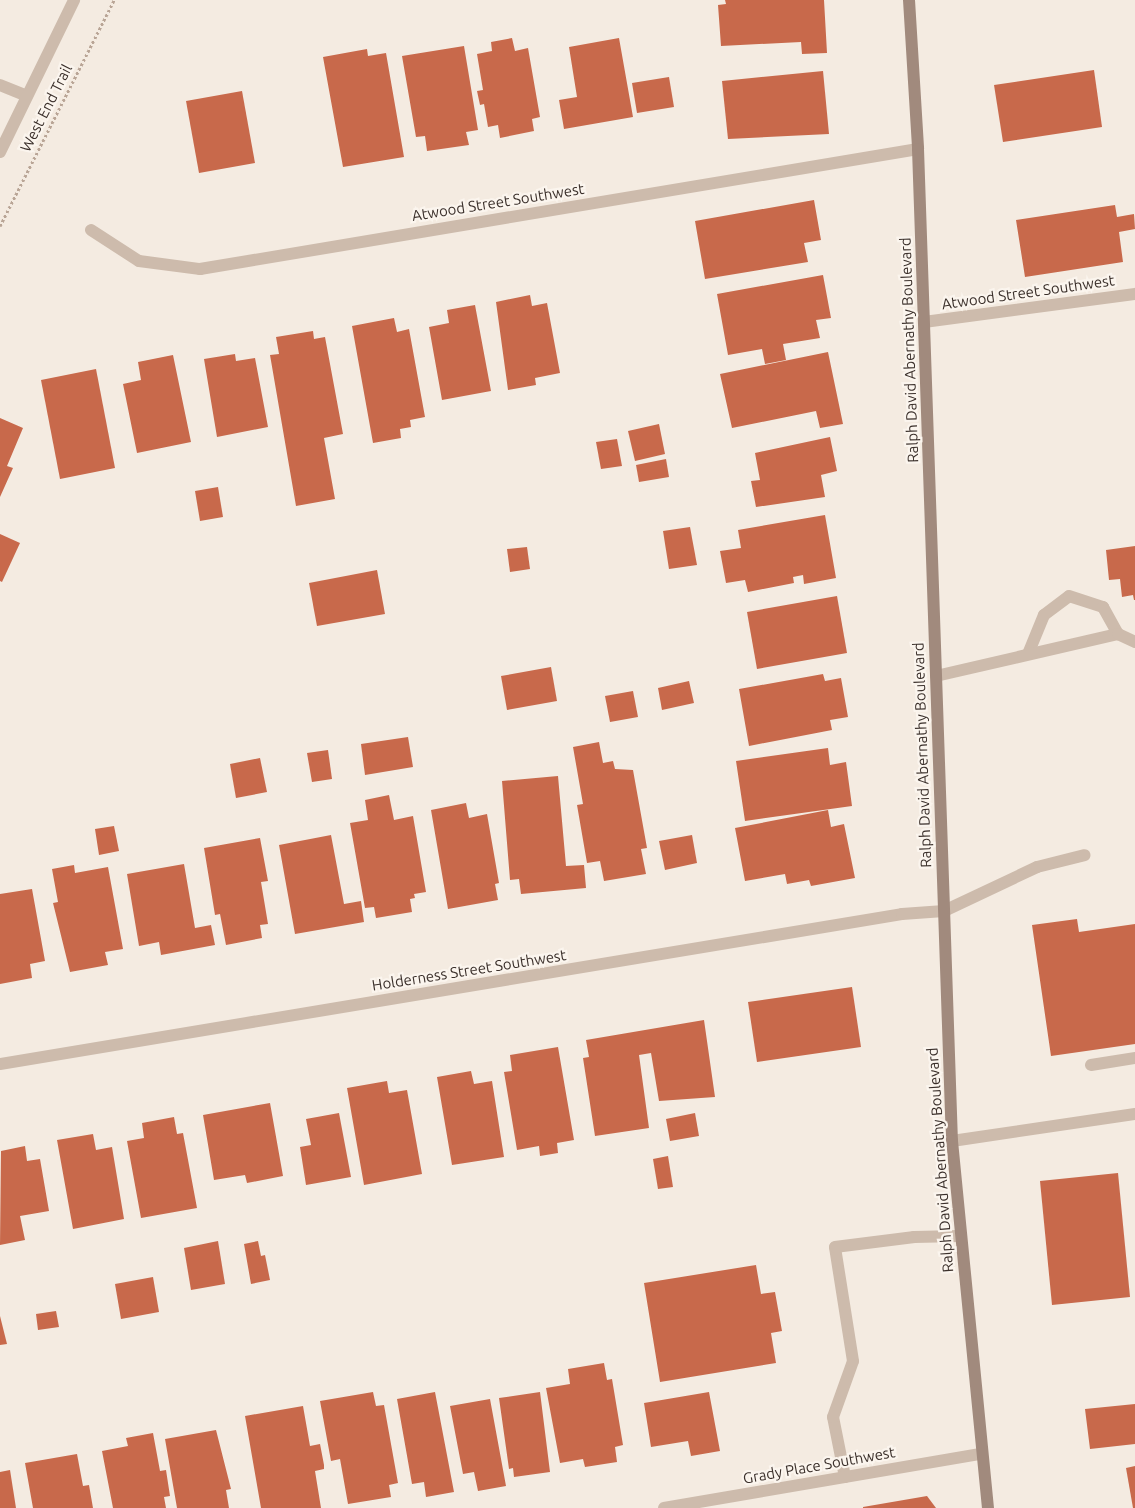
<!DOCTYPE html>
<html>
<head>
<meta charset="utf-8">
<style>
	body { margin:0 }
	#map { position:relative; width:1135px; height:1508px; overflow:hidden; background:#f4ebe1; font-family:Ubuntu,sans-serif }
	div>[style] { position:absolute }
	.building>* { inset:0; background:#c8694b }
	.path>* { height:3px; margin-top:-1.5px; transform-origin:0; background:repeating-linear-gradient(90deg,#b9a596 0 2.5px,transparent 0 5px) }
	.service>* { height:12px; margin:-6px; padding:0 6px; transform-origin:6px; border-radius:6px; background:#cdbbac }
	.minor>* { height:12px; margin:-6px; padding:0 6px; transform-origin:6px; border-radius:6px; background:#cdbbac }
	.tertiary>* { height:12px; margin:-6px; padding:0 6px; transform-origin:6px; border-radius:6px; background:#cdbbac }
	.secondary>* { height:12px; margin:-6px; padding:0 6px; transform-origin:6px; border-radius:6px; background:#a18a7d }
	span { translate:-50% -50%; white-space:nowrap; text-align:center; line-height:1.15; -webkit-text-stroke:4.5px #fbf5ee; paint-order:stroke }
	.street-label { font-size:15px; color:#3b302b }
</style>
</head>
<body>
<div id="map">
	<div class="building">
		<i style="clip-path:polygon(725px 0,824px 0,827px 53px,802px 54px,801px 42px,721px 46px,718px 5px,726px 4px)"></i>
		<i style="clip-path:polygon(512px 38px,515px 51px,528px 48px,540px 117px,532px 119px,534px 131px,500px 138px,498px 125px,488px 127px,484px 104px,480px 105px,477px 91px,483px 90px,477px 54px,492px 51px,491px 42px)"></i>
		<i style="clip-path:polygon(619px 38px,633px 117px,564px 129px,559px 100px,577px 97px,569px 47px)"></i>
		<i style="clip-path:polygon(464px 46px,478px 130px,466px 132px,469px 145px,427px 151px,425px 136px,416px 137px,402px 56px)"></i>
		<i style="clip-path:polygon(367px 49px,368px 56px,386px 53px,404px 157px,343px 167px,323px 57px)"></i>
		<i style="clip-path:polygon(1094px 70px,1102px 127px,1003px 142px,994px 85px)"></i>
		<i style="clip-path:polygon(823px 71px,829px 134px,728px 139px,722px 81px)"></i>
		<i style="clip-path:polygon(669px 77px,674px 107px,637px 113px,632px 83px)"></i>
		<i style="clip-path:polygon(242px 91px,255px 163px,199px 173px,186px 101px)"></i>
		<i style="clip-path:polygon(814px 200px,821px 240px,804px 243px,808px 262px,705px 279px,695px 221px)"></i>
		<i style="clip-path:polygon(1115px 205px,1117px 217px,1134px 214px,1135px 229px,1119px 232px,1123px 262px,1025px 277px,1016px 220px)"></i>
		<i style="clip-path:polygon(823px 275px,831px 318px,816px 320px,820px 338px,783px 344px,786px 360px,765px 364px,762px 349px,728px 355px,717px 294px)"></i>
		<i style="clip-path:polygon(530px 295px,532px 306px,547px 303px,560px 373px,535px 378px,536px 385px,508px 390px,496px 302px)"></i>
		<i style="clip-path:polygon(475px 305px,491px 391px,442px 400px,429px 327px,449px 323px,447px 310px)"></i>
		<i style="clip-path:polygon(394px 318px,397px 332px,409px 329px,425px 417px,410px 420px,411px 427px,400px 429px,401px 438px,373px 443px,352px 326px)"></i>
		<i style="clip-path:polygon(313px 331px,314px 339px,325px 337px,343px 434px,324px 438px,335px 499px,296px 506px,270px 355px,279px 354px,276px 337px)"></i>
		<i style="clip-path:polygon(828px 352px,843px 424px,820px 428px,816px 411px,732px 428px,720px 374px)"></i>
		<i style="clip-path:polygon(235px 354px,236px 361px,255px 358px,268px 427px,217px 437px,204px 359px)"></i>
		<i style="clip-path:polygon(173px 355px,191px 442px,137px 453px,123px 384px,141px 380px,138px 362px)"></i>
		<i style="clip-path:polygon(96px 369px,115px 468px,60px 479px,41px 380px)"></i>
		<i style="clip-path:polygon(0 418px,23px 428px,7px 466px,13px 468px,0 497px)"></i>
		<i style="clip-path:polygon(659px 424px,665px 454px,635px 461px,628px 431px)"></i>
		<i style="clip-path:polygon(830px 437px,837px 471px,821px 475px,825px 497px,756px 507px,751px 481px,760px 480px,755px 453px)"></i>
		<i style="clip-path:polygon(617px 439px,622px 466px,601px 469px,596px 442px)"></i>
		<i style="clip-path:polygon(666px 459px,669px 477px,639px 482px,636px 465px)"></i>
		<i style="clip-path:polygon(218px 487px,223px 517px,200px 521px,195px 491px)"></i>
		<i style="clip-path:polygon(825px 515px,836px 578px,804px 584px,803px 575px,793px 577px,794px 583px,748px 592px,745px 580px,726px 583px,720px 551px,741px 548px,738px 530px)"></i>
		<i style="clip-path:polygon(690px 527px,697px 565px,669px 569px,663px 531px)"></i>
		<i style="clip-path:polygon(0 534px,20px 543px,2px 582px,0 581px)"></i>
		<i style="clip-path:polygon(1135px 546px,1135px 600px,1134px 600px,1133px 595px,1122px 597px,1120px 579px,1109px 580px,1106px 550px)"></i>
		<i style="clip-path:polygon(527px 547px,530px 569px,510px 572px,507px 549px)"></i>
		<i style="clip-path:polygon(377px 570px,385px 614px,317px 626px,309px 583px)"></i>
		<i style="clip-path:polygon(837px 596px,847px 653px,757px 669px,747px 612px)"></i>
		<i style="clip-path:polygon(551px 667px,557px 701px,507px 710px,501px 676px)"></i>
		<i style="clip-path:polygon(823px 674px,825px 681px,841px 678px,848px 717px,830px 720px,832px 730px,749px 746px,739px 689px)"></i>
		<i style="clip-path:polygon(689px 681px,694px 703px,662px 710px,658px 688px)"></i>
		<i style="clip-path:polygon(633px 691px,638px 717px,610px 722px,605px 696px)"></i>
		<i style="clip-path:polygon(408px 737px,413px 767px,365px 775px,361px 744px)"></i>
		<i style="clip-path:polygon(599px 742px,603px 763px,613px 761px,615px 769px,633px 770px,647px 848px,641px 849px,646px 874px,604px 881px,600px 861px,587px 863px,577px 805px,583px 804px,573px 747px)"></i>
		<i style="clip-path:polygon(828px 748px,830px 765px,846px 762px,852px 806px,745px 821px,736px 761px)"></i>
		<i style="clip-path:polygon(328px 750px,332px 779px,312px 782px,307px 753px)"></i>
		<i style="clip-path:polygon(260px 758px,267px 792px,236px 798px,230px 764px)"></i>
		<i style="clip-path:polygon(558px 776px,566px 866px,584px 865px,586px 888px,521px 894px,519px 879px,510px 880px,502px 781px)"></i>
		<i style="clip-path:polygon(389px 795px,394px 820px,413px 816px,426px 892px,414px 894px,415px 898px,410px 899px,412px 912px,376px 918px,374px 907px,365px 908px,350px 823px,368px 820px,365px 800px)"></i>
		<i style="clip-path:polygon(466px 803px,469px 818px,487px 814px,499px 883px,495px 884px,498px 900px,448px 909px,431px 810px)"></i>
		<i style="clip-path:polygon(828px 810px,831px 827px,844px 824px,855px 878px,811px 886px,809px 880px,787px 884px,785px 874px,745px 881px,735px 828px)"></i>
		<i style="clip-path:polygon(114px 826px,119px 851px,99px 855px,95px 829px)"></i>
		<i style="clip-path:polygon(331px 835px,344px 904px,361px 901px,364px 922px,295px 934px,279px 845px)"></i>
		<i style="clip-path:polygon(692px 835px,697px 863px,665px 870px,659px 841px)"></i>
		<i style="clip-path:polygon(260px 838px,268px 881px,261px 882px,268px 924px,260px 925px,262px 938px,226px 945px,220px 914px,215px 915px,204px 848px)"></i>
		<i style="clip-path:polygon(184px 864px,195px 928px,211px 925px,215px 945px,161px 955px,159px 942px,139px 946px,127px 874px)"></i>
		<i style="clip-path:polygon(74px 865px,75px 873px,108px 867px,123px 949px,105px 952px,108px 965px,70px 972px,53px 903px,58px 902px,52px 869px)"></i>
		<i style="clip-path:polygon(32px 889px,45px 961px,30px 964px,32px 978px,0 984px,0 894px)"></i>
		<i style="clip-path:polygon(1077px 919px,1079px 932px,1135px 924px,1135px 1044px,1051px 1056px,1032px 925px)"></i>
		<i style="clip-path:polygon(852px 987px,861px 1047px,757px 1062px,748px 1002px)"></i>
		<i style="clip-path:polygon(704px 1020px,715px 1097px,659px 1101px,651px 1053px,639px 1055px,649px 1128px,595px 1136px,583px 1058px,589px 1057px,586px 1040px)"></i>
		<i style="clip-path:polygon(558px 1047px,574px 1140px,557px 1143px,558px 1153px,540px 1156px,539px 1146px,517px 1150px,504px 1072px,512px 1071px,510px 1055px)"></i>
		<i style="clip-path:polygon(471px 1071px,474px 1084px,492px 1081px,504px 1157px,452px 1165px,437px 1077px)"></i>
		<i style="clip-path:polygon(387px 1081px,389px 1093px,407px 1090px,422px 1174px,364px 1185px,347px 1088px)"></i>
		<i style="clip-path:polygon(270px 1103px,283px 1176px,247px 1183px,245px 1175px,214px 1180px,203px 1115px)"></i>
		<i style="clip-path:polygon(339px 1113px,351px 1177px,306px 1185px,300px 1147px,311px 1145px,306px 1119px)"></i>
		<i style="clip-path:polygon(695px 1113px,699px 1136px,670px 1141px,666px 1119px)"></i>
		<i style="clip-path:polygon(174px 1117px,177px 1134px,183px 1133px,197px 1208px,141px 1218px,127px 1141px,144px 1138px,142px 1123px)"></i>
		<i style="clip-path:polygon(93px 1134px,96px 1150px,112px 1147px,124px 1219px,73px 1229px,57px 1140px)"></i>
		<i style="clip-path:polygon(25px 1146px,27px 1161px,40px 1159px,49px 1211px,20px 1216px,25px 1240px,0 1245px,1px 1151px)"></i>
		<i style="clip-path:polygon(668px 1156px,673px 1187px,658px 1189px,653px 1159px)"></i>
		<i style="clip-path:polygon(1118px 1173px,1130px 1297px,1052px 1305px,1040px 1181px)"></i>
		<i style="clip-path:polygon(218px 1241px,225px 1284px,191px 1290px,184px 1248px)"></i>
		<i style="clip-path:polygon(258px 1241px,261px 1256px,265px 1255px,270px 1280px,251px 1284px,244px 1244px)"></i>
		<i style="clip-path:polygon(756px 1265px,761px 1294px,775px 1292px,782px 1331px,771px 1333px,776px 1363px,660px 1382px,644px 1283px)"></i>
		<i style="clip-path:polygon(153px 1277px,159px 1312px,121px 1319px,115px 1284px)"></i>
		<i style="clip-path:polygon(56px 1311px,59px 1327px,38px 1330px,36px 1314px)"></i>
		<i style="clip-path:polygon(0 1316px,7px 1344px,0 1345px)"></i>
		<i style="clip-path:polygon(604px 1363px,607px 1380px,612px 1379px,623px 1445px,615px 1447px,617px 1462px,585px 1467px,583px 1459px,560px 1463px,546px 1388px,570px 1384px,568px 1369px)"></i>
		<i style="clip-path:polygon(373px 1392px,376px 1406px,384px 1405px,398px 1483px,389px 1485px,391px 1497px,348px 1504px,340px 1459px,331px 1461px,320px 1401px)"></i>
		<i style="clip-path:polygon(435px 1392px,454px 1492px,426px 1497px,424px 1482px,412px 1484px,397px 1399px)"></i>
		<i style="clip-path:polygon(540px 1392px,550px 1472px,514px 1477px,513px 1468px,509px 1469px,499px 1398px)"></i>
		<i style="clip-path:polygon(709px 1392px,720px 1451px,691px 1456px,688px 1441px,651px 1447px,644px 1403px)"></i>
		<i style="clip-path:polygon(490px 1399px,506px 1486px,478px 1491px,474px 1472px,463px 1474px,450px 1406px)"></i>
		<i style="clip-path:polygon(1135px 1404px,1135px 1444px,1090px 1449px,1085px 1409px)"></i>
		<i style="clip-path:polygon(303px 1406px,310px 1446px,320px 1444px,324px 1465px,324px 1469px,315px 1471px,321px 1508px,261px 1508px,245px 1416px)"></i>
		<i style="clip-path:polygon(216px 1430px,231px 1489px,226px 1490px,229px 1508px,177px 1508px,165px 1439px)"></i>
		<i style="clip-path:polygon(153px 1433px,160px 1471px,166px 1470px,170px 1496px,164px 1497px,166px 1508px,113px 1508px,102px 1451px,128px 1446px,126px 1438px)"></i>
		<i style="clip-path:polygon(77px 1454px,83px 1486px,89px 1485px,93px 1508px,33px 1508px,25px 1463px)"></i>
		<i style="clip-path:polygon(1135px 1466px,1135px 1508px,1133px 1508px,1126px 1468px)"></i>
		<i style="clip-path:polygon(10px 1470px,16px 1508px,0 1508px,0 1472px)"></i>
		<i style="clip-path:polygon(927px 1496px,936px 1508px,863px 1508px,863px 1507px)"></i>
	</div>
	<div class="path">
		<i style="left:0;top:226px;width:253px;rotate:-63.2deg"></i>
	</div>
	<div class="service">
		<i style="left:0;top:85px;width:29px;rotate:22deg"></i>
		<i style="left:1028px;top:654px;width:42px;rotate:-67.7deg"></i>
		<i style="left:1044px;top:615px;width:31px;rotate:-37deg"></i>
		<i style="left:1069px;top:596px;width:36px;rotate:18deg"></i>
		<i style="left:1103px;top:607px;width:31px;rotate:61deg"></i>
		<i style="left:936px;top:676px;width:187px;rotate:-13deg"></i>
		<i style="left:1118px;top:634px;width:19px;rotate:25deg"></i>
		<i style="left:944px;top:911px;width:103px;rotate:-25.3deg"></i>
		<i style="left:1037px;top:867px;width:49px;rotate:-14deg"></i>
		<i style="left:1091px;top:1065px;width:45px;rotate:-9deg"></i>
		<i style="left:845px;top:1477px;width:61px;rotate:-101.3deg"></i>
		<i style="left:833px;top:1417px;width:59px;rotate:-70.3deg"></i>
		<i style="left:853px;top:1361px;width:115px;rotate:-99deg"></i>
		<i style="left:835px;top:1247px;width:80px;rotate:-7.2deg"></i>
		<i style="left:914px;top:1237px;width:46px;rotate:-1.2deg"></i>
	</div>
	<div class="minor">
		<i style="left:91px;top:230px;width:57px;rotate:32.9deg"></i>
		<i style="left:139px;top:261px;width:62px;rotate:7.5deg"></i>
		<i style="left:200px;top:269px;width:728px;rotate:-9.49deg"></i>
		<i style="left:924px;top:322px;width:213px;rotate:-7.6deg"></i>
		<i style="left:0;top:1064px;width:914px;rotate:-9.44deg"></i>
		<i style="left:902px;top:914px;width:42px;rotate:-4.1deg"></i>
		<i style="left:952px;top:1141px;width:185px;rotate:-8.4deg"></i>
		<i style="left:664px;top:1508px;width:321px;rotate:-9.7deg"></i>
	</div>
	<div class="tertiary">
		<i style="left:0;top:152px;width:169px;rotate:-64deg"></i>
	</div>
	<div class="secondary">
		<i style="left:909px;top:0;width:149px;rotate:86.5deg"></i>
		<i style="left:918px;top:149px;width:993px;rotate:88.04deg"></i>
		<i style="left:952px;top:1141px;width:369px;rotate:84.4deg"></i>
	</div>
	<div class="street-label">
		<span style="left:46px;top:108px;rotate:-63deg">West End Trail</span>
		<span style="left:498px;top:202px;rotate:-9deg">Atwood Street Southwest</span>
		<span style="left:1028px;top:292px;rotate:-8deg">Atwood Street Southwest</span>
		<span style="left:909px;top:350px;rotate:-92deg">Ralph David Abernathy Boulevard</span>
		<span style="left:922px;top:755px;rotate:-92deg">Ralph David Abernathy Boulevard</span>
		<span style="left:469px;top:970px;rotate:-9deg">Holderness Street Southwest</span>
		<span style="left:940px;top:1160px;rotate:-94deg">Ralph David Abernathy Boulevard</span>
		<span style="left:819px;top:1465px;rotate:-10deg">Grady Place Southwest</span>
	</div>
</div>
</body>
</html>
